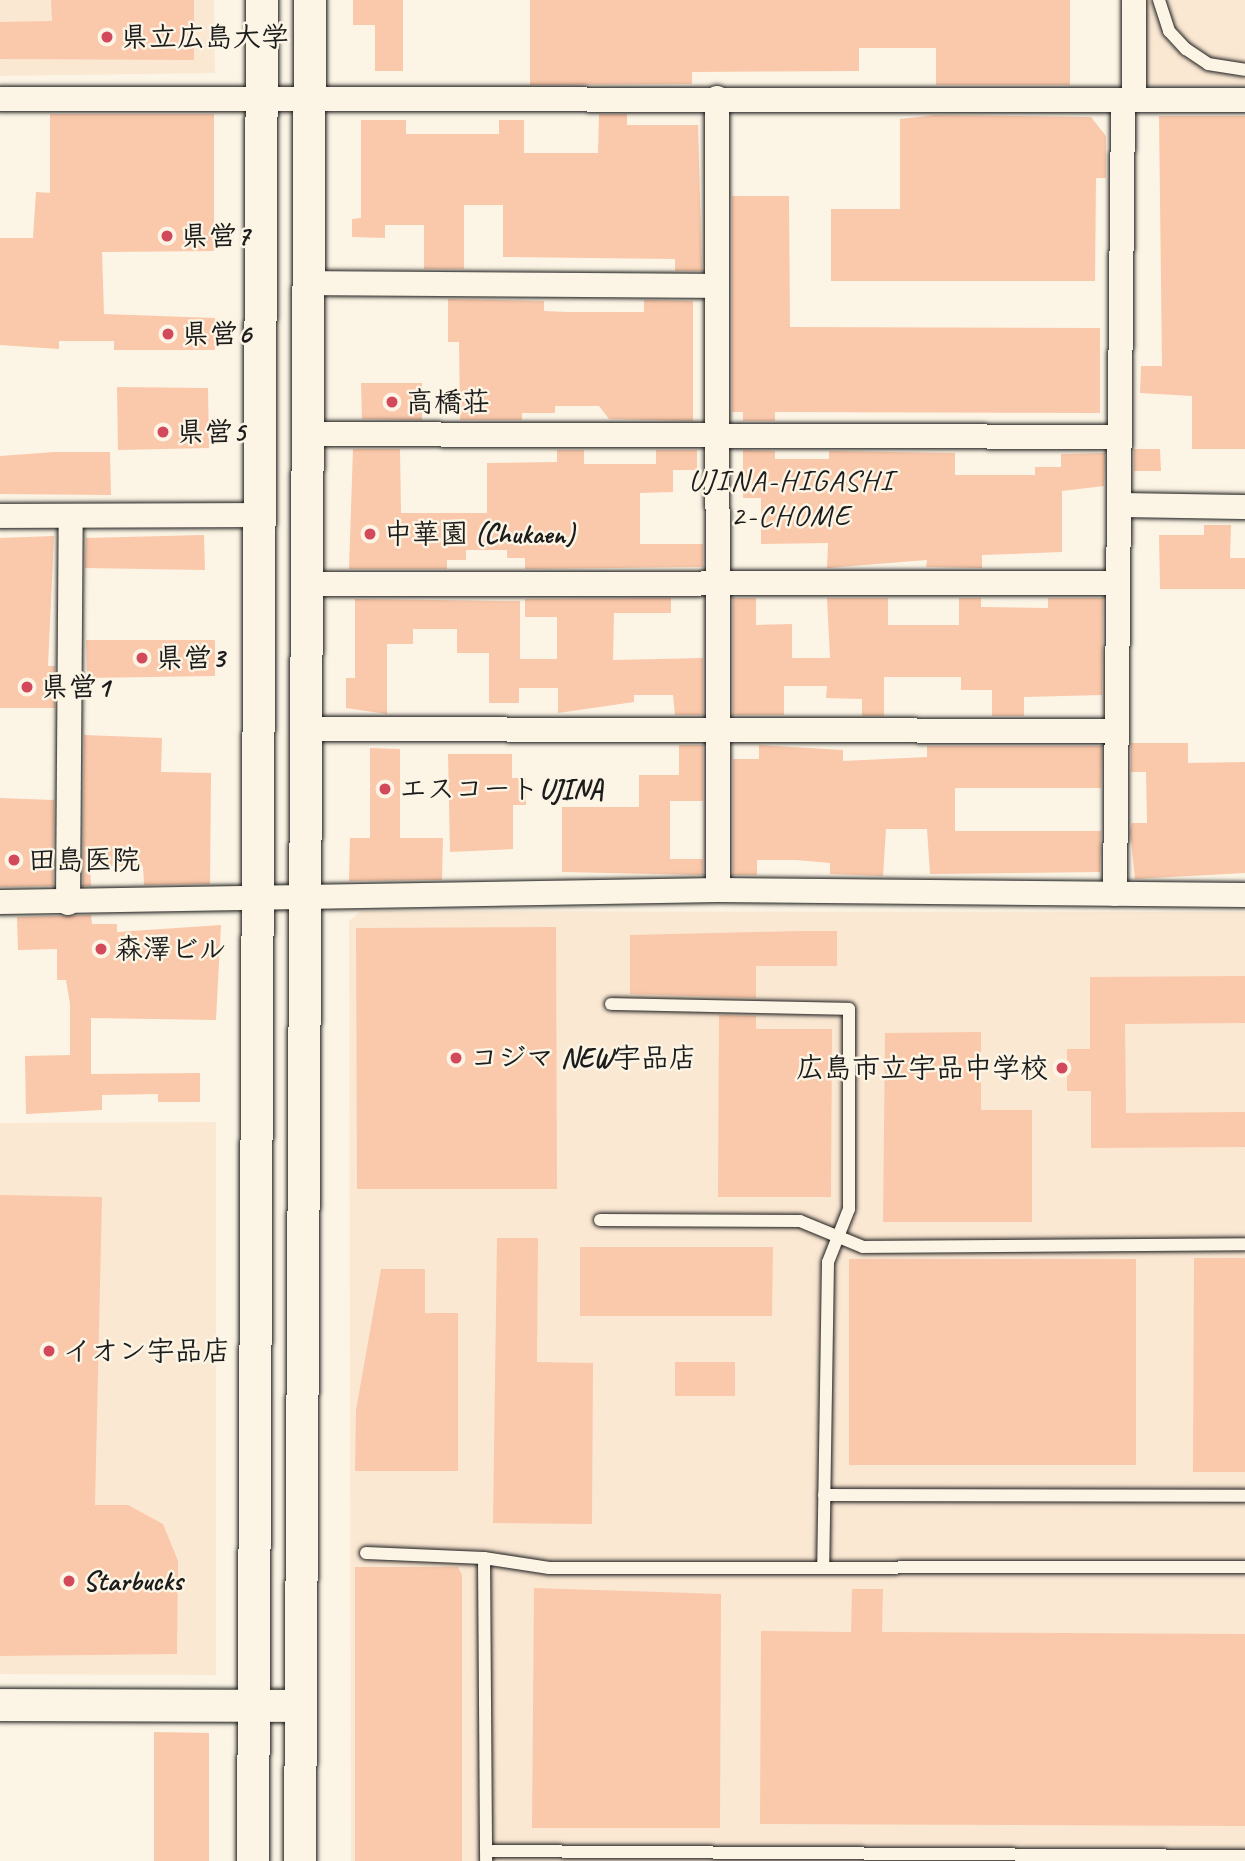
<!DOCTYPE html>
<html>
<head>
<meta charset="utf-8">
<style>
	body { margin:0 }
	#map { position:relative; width:1245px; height:1861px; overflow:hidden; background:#fcf5e5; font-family:Caveat,"Klee One",sans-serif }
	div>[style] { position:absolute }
	.built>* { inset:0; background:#fbe8d3 }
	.building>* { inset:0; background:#fac8aa }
	.roads { filter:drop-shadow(0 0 2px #1c1c1c) drop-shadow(0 0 2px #1c1c1c) }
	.service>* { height:12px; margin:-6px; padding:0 6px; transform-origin:6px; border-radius:6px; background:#fcf5e5 }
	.minor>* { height:24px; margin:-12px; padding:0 12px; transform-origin:12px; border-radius:12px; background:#fcf5e5 }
	.tertiary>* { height:32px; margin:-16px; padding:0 16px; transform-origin:16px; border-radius:16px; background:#fcf5e5 }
	.dots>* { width:19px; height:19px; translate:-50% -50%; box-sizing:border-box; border:4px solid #fcf5e5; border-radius:50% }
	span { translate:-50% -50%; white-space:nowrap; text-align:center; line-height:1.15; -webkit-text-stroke:5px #fcf5e5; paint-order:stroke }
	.poi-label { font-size:28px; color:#1c1c1c; font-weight:700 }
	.left { translate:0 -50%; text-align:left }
	.right { translate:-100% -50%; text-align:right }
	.neighbourhood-label { font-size:30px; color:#1c1c1c; letter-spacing:2px }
</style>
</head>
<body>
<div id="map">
	<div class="built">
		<i style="clip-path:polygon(0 0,214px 0,215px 73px,0 76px)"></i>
		<i style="clip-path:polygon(1146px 0,1245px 0,1245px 86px,1145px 86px)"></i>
		<i style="clip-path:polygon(361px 911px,1245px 912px,1245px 1861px,351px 1861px,349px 921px)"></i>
		<i style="clip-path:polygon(216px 1122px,216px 1675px,0 1674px,0 1123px)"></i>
	</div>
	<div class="building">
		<i style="clip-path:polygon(51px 0,194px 0,194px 60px,0 59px,0 22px,52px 21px)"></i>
		<i style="clip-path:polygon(353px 0,403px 0,403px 71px,375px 71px,375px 25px,353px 25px)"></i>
		<i style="clip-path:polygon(530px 0,1070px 0,1070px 85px,936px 85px,936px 48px,859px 48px,859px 71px,692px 72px,692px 84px,530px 85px)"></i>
		<i style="clip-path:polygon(50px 114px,214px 114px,214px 251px,102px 252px,104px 314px,215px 318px,215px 350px,114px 350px,114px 341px,59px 341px,59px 349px,0 345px,0 238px,33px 238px,36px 192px,50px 193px)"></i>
		<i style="clip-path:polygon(599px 114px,627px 114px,627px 125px,698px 125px,702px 271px,675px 271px,675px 259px,503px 257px,503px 205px,464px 205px,464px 269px,424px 269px,424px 225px,385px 225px,385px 238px,352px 237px,352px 219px,361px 218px,361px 120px,406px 120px,406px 134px,499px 134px,499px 120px,524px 120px,524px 153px,598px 153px)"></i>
		<i style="clip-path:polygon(936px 115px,1091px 117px,1106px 136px,1106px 178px,1096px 178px,1095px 281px,831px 281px,831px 209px,900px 209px,900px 119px)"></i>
		<i style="clip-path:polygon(1159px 116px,1245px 116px,1245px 449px,1192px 449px,1192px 396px,1140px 393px,1141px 366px,1162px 366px)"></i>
		<i style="clip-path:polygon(732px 196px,789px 196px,790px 327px,1100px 328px,1100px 413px,775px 412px,775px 421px,743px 421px,743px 412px,732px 412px)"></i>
		<i style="clip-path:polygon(448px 299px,544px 301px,544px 311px,567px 312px,644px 312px,644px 300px,693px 301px,693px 421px,609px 419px,599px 406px,555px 406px,555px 413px,522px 413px,522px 420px,460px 420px,459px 342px,448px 342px)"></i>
		<i style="clip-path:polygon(361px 383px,422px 383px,422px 420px,362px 419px)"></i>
		<i style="clip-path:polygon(117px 387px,208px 388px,209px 448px,118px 450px)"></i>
		<i style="clip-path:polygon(353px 449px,400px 449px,401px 513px,487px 513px,487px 463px,557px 462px,557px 450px,584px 450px,584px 464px,656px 464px,656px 450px,697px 450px,697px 470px,673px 470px,673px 492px,640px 493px,640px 544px,703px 544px,703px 567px,525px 569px,525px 558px,507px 558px,507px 550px,466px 550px,466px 560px,447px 560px,447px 569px,349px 569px)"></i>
		<i style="clip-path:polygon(1134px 449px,1160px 449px,1161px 471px,1134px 471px)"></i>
		<i style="clip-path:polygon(743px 450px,775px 451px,775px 459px,829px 459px,829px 451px,955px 453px,955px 475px,1035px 475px,1035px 467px,1061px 467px,1061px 454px,1105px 453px,1104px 486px,1062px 491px,1062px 552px,982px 555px,982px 568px,926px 567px,927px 560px,827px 568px,828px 543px,761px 544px,761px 498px,743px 498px)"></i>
		<i style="clip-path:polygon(55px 452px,110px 452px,111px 495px,0 494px,0 456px)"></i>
		<i style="clip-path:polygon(1204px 525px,1231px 525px,1230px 558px,1245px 558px,1245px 589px,1160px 589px,1159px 535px,1204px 535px)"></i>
		<i style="clip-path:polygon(204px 535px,205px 570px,85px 568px,86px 538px)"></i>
		<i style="clip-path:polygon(54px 536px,48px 666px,55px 666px,55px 708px,0 708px,0 538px)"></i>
		<i style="clip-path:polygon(671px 598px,671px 613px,614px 613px,613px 660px,703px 658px,703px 715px,675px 715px,673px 695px,634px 695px,634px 702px,558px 713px,558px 688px,519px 688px,519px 703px,489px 703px,489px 653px,457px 653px,457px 629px,413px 629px,413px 644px,387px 644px,387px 714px,346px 708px,346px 678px,355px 678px,355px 599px,520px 601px,520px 659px,557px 659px,557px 617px,525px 617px,525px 599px)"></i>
		<i style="clip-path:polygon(733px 598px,756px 598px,756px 625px,792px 624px,792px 658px,830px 658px,827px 598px,888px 598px,888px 625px,959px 625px,959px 598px,981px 598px,981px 607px,1048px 608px,1048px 598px,1103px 598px,1102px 695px,1024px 697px,1024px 716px,992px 716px,992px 690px,961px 690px,961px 677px,884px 677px,884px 716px,862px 716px,862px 699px,826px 698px,827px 686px,784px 686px,784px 715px,733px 715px)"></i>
		<i style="clip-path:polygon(86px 640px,215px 640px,215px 676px,87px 678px)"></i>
		<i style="clip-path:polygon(84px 735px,162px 738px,161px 772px,211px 773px,210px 884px,144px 885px,143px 866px,90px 866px,91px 886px,83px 886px)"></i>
		<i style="clip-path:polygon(1131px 743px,1188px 743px,1188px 763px,1245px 762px,1245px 873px,1135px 879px,1130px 831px,1132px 823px,1147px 823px,1146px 772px,1131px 772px)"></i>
		<i style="clip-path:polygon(679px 745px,703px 745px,703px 801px,670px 801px,670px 859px,703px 859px,703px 875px,562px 872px,562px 807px,639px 807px,639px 775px,679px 775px)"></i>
		<i style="clip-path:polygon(759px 745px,843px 750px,843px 761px,927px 757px,927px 746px,1102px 746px,1101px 788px,955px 788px,955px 831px,1101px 831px,1100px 872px,930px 874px,927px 829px,886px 829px,883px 876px,830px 874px,830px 863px,796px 860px,757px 860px,757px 875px,733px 875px,733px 759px,759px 759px)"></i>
		<i style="clip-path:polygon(370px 748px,400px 749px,400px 838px,443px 838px,442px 880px,349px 881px,350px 838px,370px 838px)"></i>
		<i style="clip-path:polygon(448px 754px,512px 754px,512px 778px,526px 778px,526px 805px,513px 805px,513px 849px,450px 852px)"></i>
		<i style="clip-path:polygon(0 798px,54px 800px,53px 886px,0 887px)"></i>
		<i style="clip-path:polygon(91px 915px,92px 924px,117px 924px,117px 932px,221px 925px,216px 1020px,91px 1018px,91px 1074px,200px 1073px,200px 1102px,158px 1102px,158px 1094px,102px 1095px,102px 1110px,26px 1114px,25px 1056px,70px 1055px,70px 1004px,66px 980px,57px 980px,57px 949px,18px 950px,17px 917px)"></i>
		<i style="clip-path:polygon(556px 927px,557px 1189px,357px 1189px,356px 928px)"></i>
		<i style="clip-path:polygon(801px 931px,837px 931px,837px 966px,756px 966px,756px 998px,630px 994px,630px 935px)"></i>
		<i style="clip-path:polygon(1245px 976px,1245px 1023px,1125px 1024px,1126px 1113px,1245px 1112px,1245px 1147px,1091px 1148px,1091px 1091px,1067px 1091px,1067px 1049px,1090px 1049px,1090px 977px)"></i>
		<i style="clip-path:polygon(719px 1015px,756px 1016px,756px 1029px,832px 1029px,831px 1197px,718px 1197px)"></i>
		<i style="clip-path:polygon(981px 1032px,981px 1110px,1032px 1110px,1032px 1222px,883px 1222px,885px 1033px)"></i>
		<i style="clip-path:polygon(0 1195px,102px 1197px,95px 1505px,128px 1505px,163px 1524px,178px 1561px,177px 1654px,0 1656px)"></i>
		<i style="clip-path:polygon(497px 1238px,538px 1238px,537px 1362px,593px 1363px,592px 1524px,493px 1523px)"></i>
		<i style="clip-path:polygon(580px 1247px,773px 1247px,772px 1316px,580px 1316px)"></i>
		<i style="clip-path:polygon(1194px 1258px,1245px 1258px,1245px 1472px,1193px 1472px)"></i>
		<i style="clip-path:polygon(849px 1259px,1136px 1259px,1136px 1465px,849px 1465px)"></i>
		<i style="clip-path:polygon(381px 1269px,425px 1269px,425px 1313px,458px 1313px,458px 1471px,355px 1471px,356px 1410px)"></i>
		<i style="clip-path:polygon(675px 1362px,735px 1362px,735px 1396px,675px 1396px)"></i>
		<i style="clip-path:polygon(355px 1567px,458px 1567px,462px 1575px,462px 1861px,355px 1861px)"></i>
		<i style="clip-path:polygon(534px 1588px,721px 1594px,720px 1828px,532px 1828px)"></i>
		<i style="clip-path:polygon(852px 1589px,883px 1589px,882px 1632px,1245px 1634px,1245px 1826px,760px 1824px,761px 1631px,851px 1632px)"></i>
		<i style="clip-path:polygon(154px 1732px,209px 1733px,209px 1861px,154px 1861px)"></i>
	</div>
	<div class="roads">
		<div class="service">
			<i style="left:1159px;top:0;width:33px;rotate:72deg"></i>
			<i style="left:1169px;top:31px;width:25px;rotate:47deg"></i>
			<i style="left:1186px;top:49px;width:27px;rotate:34deg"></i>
			<i style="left:1208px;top:64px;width:37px;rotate:9deg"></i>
			<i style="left:611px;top:1004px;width:238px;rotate:1.2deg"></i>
			<i style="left:849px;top:1009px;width:200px;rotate:90deg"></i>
			<i style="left:849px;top:1209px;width:57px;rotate:111.6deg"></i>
			<i style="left:828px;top:1262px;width:304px;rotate:90.9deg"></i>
			<i style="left:600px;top:1220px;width:200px;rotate:0.3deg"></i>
			<i style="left:800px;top:1221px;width:68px;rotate:22.4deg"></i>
			<i style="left:863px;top:1247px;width:382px;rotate:-0.4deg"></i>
			<i style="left:824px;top:1495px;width:421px;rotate:0.1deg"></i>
			<i style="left:366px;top:1553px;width:118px;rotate:2.4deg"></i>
			<i style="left:484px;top:1558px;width:66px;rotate:8.7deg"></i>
			<i style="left:549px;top:1568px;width:696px;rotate:-0.08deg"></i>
			<i style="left:484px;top:1558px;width:303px;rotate:89.6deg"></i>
			<i style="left:486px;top:1851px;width:759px;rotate:0.38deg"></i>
		</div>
		<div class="minor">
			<i style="left:1134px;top:0;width:99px;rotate:90deg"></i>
			<i style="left:717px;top:98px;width:792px;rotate:89.93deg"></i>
			<i style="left:0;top:99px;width:1245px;rotate:0.05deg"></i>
			<i style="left:307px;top:283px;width:409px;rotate:0.4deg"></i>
			<i style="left:304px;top:434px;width:816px;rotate:0.21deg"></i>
			<i style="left:1119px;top:505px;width:126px;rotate:0.9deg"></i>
			<i style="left:0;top:516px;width:259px;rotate:-0.2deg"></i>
			<i style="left:304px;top:584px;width:814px;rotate:-0.07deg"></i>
			<i style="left:302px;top:729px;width:815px;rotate:0.14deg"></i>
			<i style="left:1115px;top:894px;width:794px;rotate:-89.42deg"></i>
			<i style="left:0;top:902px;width:718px;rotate:-0.96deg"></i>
			<i style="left:718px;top:890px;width:527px;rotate:0.54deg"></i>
			<i style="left:68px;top:903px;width:387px;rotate:-89.6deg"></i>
		</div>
		<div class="tertiary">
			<i style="left:0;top:1705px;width:301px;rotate:0.2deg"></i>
			<i style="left:253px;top:1861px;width:1861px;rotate:-89.72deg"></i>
			<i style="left:300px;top:1861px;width:1861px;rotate:-89.69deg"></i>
		</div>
	</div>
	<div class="dots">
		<i style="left:107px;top:37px;background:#d1495b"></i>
		<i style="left:167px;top:236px;background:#d1495b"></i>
		<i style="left:168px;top:334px;background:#d1495b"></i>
		<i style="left:392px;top:402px;background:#d1495b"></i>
		<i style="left:163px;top:432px;background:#d1495b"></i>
		<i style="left:370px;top:534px;background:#d1495b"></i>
		<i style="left:142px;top:658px;background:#d1495b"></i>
		<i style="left:27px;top:687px;background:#d1495b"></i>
		<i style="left:385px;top:789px;background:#d1495b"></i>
		<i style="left:14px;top:860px;background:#d1495b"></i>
		<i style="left:101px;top:949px;background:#d1495b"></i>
		<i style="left:456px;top:1058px;background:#d1495b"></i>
		<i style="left:1062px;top:1068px;background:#d1495b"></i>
		<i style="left:49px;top:1351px;background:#d1495b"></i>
		<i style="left:69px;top:1581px;background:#d1495b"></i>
	</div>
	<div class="poi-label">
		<span class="left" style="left:121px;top:37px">県立広島大学</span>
		<span class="left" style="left:181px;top:236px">県営7</span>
		<span class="left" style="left:182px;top:334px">県営6</span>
		<span class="left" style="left:406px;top:402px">高橋荘</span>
		<span class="left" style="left:177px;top:432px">県営5</span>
		<span class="left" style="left:384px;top:534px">中華園 (Chukaen)</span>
		<span class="left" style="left:156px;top:658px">県営3</span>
		<span class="left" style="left:41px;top:687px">県営1</span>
		<span class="left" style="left:399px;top:789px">エスコートUJINA</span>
		<span class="left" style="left:28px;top:860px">田島医院</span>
		<span class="left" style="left:115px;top:949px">森澤ビル</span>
		<span class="left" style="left:470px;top:1058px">コジマ NEW宇品店</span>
		<span class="right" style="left:1048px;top:1068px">広島市立宇品中学校</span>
		<span class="left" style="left:63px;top:1351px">イオン宇品店</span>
		<span class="left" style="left:83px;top:1581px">Starbucks</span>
	</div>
	<div class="neighbourhood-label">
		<span style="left:791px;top:497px">UJINA-HIGASHI<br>2-CHOME</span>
	</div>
</div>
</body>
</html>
